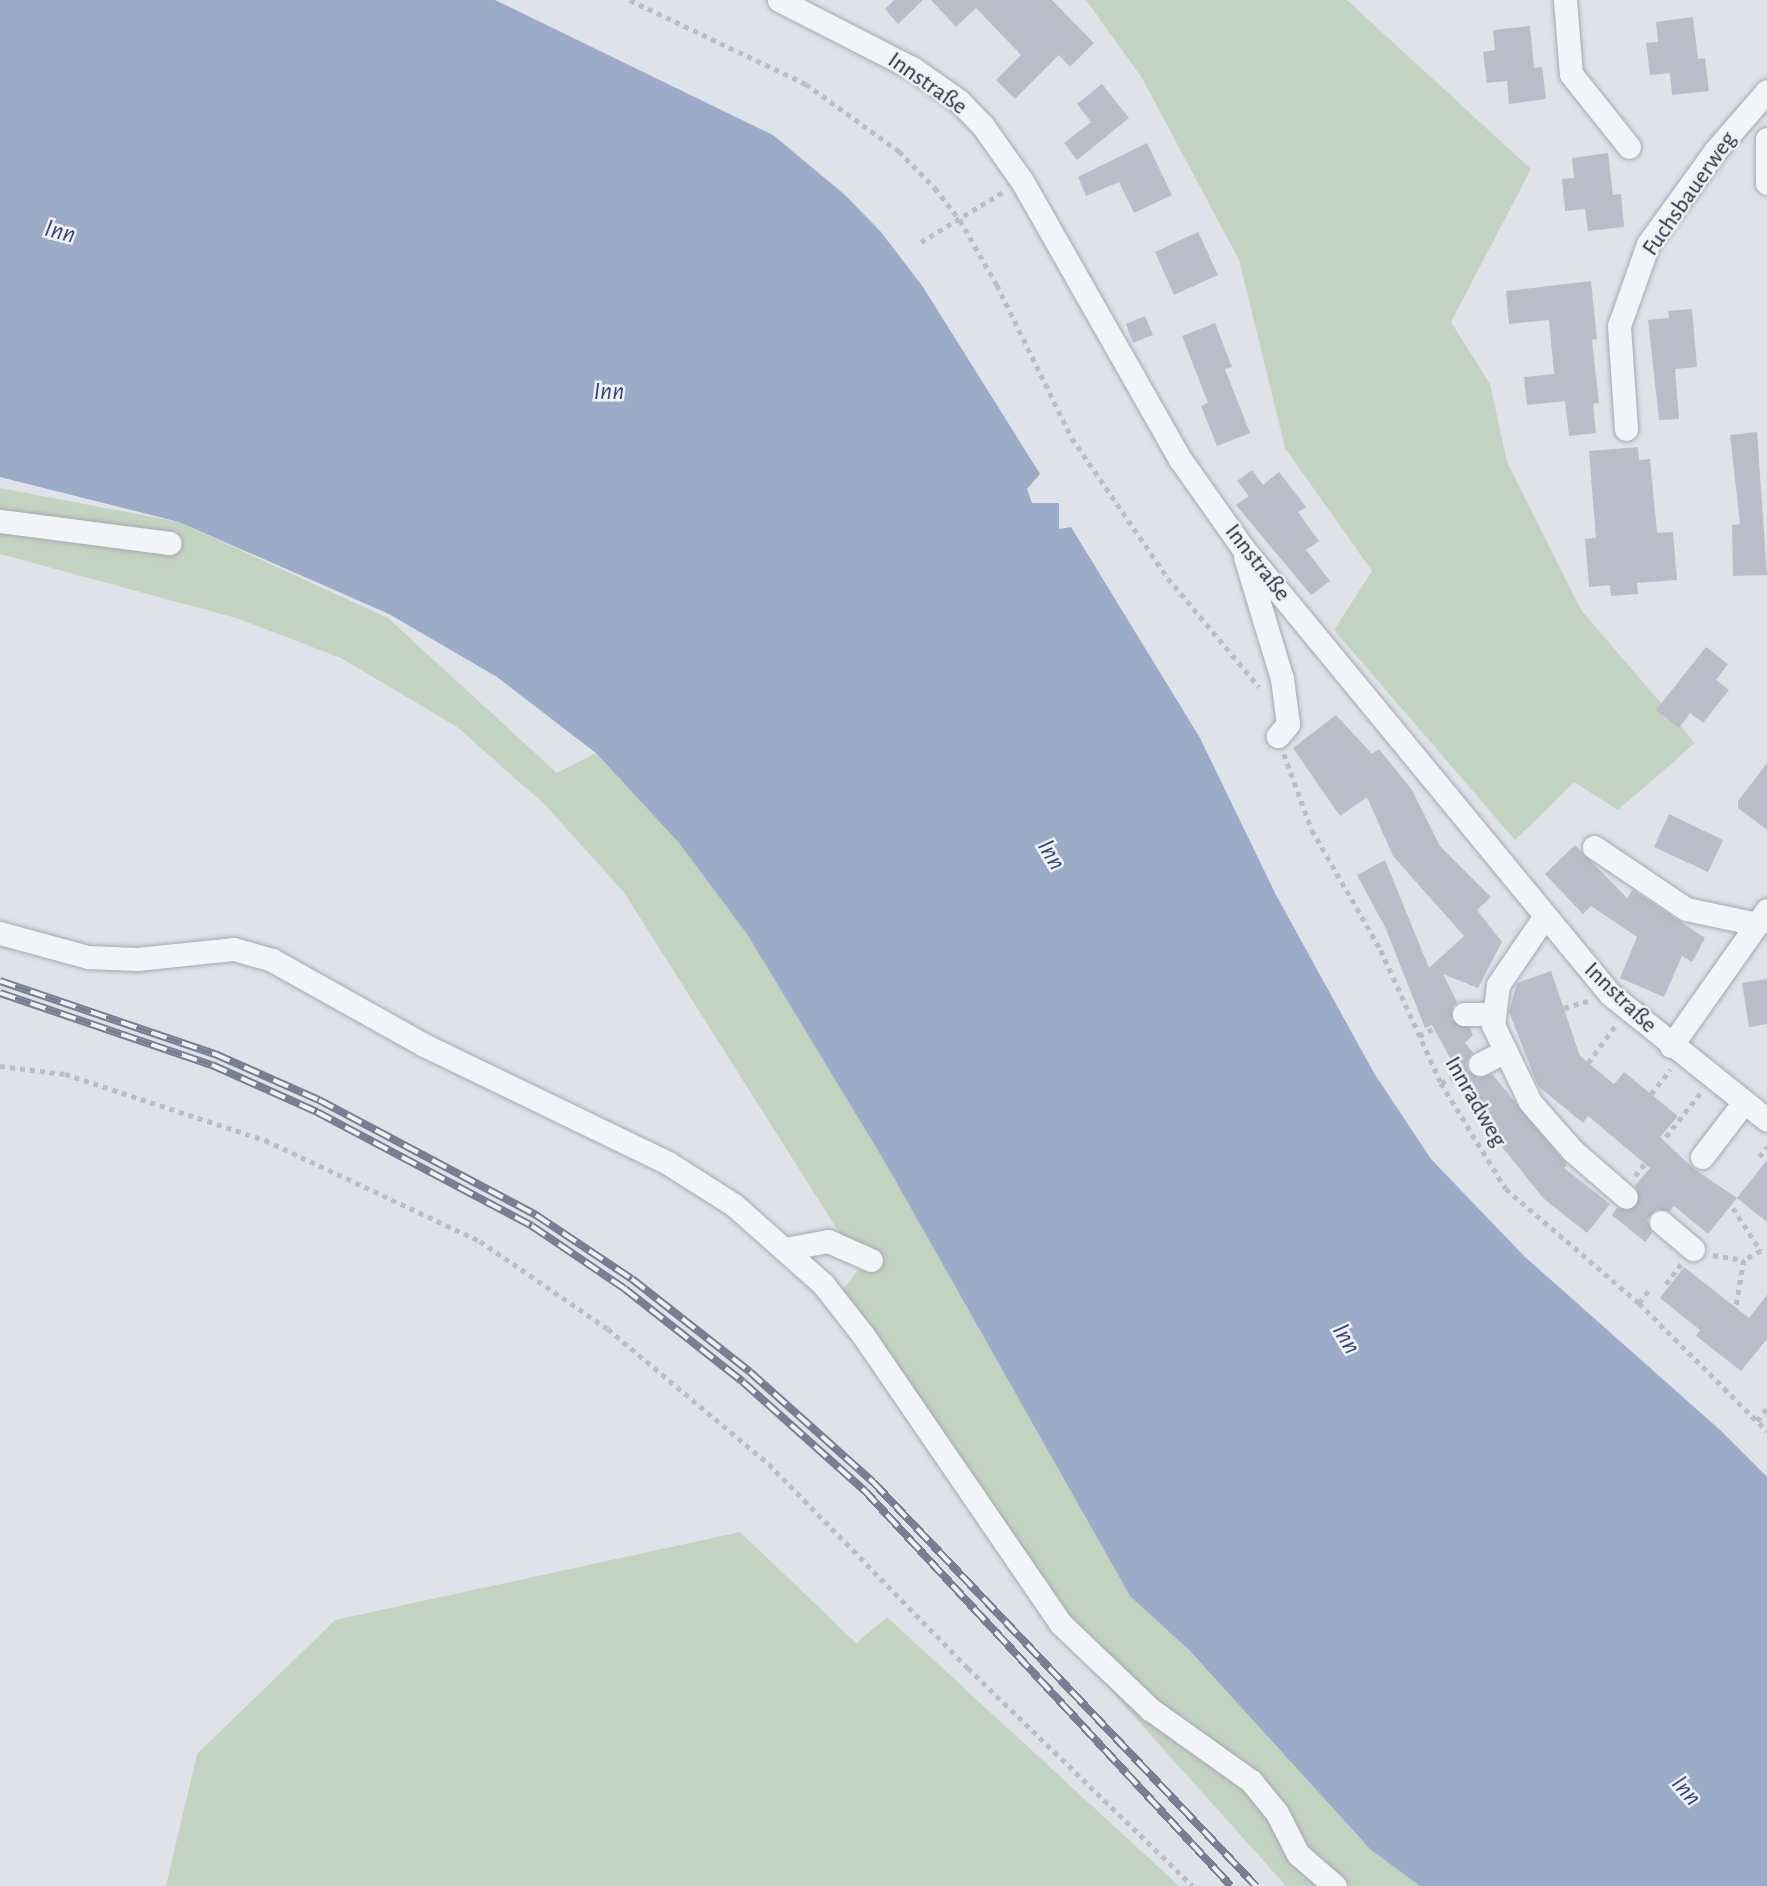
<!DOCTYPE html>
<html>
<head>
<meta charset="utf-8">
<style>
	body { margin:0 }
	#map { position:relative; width:1767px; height:1886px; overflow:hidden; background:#e0e2e9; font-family:"Alegreya Sans",sans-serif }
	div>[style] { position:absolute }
	.green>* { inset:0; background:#c3d3c1 }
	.water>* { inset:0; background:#9babc8 }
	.building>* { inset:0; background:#babdc9 }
	.minor-tunnel>* { height:23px; margin-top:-11.5px; transform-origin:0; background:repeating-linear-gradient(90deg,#bbbec7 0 23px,transparent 0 34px) }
	.path>* { height:4.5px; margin-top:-2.25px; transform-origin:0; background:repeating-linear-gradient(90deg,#babdc4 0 5px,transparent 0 10px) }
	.roads { filter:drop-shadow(0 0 2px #a5a8b3) drop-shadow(0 0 2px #a5a8b3) }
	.minor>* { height:23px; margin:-11.5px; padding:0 11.5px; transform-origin:11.5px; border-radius:11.5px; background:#f3f4f7 }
	.rail>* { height:8px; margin-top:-4px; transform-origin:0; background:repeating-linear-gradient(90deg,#eff1f6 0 16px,#797f92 0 32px); box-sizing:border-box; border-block:2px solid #797f92 }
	span { translate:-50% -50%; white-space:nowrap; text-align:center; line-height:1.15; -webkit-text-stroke:5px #eff1f6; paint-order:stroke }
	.street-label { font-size:24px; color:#292e40 }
	.water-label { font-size:26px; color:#334674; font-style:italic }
</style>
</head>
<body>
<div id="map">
	<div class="green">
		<i style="clip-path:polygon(1086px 0,1347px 0,1531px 169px,1451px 322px,1490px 384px,1507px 462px,1581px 610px,1695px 743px,1618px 810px,1574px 782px,1515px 840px,1334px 630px,1372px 571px,1285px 448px,1239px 260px,1142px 78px)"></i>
		<i style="clip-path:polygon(0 488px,179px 522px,388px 618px,557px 773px,596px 753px,679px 843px,747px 934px,886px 1164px,1130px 1596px,1190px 1651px,1371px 1850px,1420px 1886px,1286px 1886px,1046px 1618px,840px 1292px,861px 1267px,623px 891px,544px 804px,457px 727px,341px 658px,236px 618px,0 554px)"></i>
		<i style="clip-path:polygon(740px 1532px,856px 1643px,887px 1617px,1179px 1886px,166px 1886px,197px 1754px,335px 1620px)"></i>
	</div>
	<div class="water">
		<i style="clip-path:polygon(0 0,495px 0,773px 135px,845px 195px,881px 232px,923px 287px,1040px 474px,1027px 489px,1032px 503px,1059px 503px,1059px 529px,1071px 527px,1200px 738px,1276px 895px,1374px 1073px,1431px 1159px,1524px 1256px,1720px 1430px,1767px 1477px,1767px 1886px,1420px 1886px,1371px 1850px,1190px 1651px,1130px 1596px,886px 1164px,747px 934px,679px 843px,596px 753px,497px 677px,389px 614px,179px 522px,0 477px)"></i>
	</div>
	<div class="building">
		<i style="clip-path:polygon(894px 0,923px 0,898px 24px,885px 9px)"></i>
		<i style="clip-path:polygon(931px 0,1052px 0,1094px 43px,1070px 67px,1059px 55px,1015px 99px,996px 80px,1021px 55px,976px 8px,956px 27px)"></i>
		<i style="clip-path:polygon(1693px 17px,1698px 59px,1705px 58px,1709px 91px,1672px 95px,1670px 73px,1650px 75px,1646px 43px,1658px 42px,1656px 22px)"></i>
		<i style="clip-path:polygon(1530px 26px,1534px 68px,1542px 67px,1546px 99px,1509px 104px,1507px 81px,1487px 83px,1483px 52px,1495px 50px,1493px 30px)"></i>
		<i style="clip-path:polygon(1102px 84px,1129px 118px,1077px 160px,1064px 143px,1091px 122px,1077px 104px)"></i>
		<i style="clip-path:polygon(1147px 143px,1172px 195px,1134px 213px,1119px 182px,1086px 196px,1078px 177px)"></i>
		<i style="clip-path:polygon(1608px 153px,1613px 195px,1621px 194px,1624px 227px,1588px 231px,1585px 209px,1565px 211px,1562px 179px,1574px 178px,1572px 158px)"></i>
		<i style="clip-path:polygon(1198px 232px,1218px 275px,1174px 295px,1155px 252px)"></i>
		<i style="clip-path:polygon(1591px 281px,1597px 339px,1592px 340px,1599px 403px,1593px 404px,1596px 433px,1569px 436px,1565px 401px,1527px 405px,1524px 377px,1554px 374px,1549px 320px,1509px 324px,1506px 291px)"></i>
		<i style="clip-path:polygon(1692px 309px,1697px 367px,1675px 369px,1679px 419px,1659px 420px,1648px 320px,1669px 318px,1668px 311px)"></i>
		<i style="clip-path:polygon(1145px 316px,1153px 335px,1133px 343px,1126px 324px)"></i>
		<i style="clip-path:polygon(1215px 323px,1232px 367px,1225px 369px,1250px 433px,1217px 446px,1201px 406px,1208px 403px,1182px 336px)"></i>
		<i style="clip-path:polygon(1757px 432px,1767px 575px,1733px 576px,1732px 525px,1740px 524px,1730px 435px)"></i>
		<i style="clip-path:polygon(1638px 447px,1639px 460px,1650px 459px,1657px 533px,1673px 532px,1677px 580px,1637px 583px,1638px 594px,1611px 596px,1610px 585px,1589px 587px,1585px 539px,1596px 538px,1589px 451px)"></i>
		<i style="clip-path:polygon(1252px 470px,1263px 485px,1279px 472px,1306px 507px,1298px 512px,1319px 541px,1306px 550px,1330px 581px,1311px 595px,1236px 505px,1249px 496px,1237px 481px)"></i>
		<i style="clip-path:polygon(1706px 647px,1728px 664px,1716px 680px,1729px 690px,1703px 723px,1690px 713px,1679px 728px,1656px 710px)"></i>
		<i style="clip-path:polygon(1336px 715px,1372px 754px,1379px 749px,1412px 790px,1440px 846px,1491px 897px,1477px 910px,1502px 942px,1478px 988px,1443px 974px,1457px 1002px,1452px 1008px,1452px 1020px,1470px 1028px,1473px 1035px,1465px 1043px,1473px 1052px,1466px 1063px,1468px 1071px,1479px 1078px,1492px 1074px,1567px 1165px,1564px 1168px,1610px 1204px,1587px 1233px,1543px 1198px,1491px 1133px,1432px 1025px,1425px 1028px,1386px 929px,1357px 875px,1385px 860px,1429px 968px,1464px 936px,1393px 856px,1367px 797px,1340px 816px,1293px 748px)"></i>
		<i style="clip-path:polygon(1767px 763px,1767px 830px,1738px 808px,1738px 801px)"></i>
		<i style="clip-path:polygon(1669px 814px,1723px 840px,1708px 872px,1654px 847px)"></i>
		<i style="clip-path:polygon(1575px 845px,1627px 898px,1633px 890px,1705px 938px,1692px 962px,1682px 956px,1664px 997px,1620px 978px,1637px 937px,1591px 906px,1583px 914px,1545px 874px)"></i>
		<i style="clip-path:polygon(1551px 971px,1580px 1056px,1614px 1084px,1624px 1072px,1678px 1116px,1660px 1137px,1693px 1168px,1737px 1198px,1767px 1160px,1767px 1222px,1737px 1198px,1708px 1234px,1674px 1206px,1670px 1211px,1657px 1209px,1647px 1219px,1652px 1233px,1645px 1242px,1612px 1215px,1617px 1208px,1630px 1210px,1637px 1206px,1639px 1193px,1635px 1186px,1650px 1168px,1588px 1116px,1583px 1123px,1538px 1086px,1509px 1012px,1517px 983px)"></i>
		<i style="clip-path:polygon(1767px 979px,1767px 1024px,1749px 1027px,1742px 983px)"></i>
		<i style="clip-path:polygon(1684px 1267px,1749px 1318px,1767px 1295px,1767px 1339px,1741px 1371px,1696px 1336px,1700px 1330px,1660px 1298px)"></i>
	</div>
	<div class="minor-tunnel">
		<i style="left:1626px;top:1197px;width:43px;rotate:35.5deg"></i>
	</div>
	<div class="path">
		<i style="left:630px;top:0;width:195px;rotate:25.5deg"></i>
		<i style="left:806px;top:84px;width:115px;rotate:35.8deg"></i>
		<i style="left:899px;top:151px;width:52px;rotate:45.8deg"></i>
		<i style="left:935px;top:188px;width:41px;rotate:52deg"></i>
		<i style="left:960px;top:220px;width:75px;rotate:60.4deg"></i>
		<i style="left:997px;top:285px;width:170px;rotate:63.9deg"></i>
		<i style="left:1072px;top:438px;width:170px;rotate:55.6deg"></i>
		<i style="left:1168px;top:578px;width:142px;rotate:50.1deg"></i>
		<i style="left:921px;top:242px;width:96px;rotate:-31.4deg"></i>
		<i style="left:1284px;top:754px;width:81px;rotate:69.8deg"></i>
		<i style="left:1312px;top:830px;width:138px;rotate:60.1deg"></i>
		<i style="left:1381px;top:950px;width:146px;rotate:65.7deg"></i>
		<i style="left:1441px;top:1083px;width:124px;rotate:58.5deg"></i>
		<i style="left:1506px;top:1189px;width:175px;rotate:40.6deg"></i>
		<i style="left:1639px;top:1303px;width:181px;rotate:45deg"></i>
		<i style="left:1564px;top:1008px;width:27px;rotate:-17deg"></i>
		<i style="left:1419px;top:1036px;width:31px;rotate:-27deg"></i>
		<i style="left:1588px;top:1063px;width:46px;rotate:-53.9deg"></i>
		<i style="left:0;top:1066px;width:65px;rotate:7deg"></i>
		<i style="left:65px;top:1074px;width:211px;rotate:18.3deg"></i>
		<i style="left:265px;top:1140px;width:238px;rotate:25.2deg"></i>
		<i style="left:480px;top:1241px;width:155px;rotate:34.5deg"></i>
		<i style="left:608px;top:1329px;width:210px;rotate:40deg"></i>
		<i style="left:769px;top:1464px;width:285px;rotate:45.7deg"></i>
		<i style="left:968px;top:1668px;width:313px;rotate:44.1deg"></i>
		<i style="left:1441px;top:1083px;width:21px;rotate:-25deg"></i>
		<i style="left:1651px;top:1094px;width:31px;rotate:-52deg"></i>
		<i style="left:1759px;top:1157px;width:13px;rotate:-51deg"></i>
		<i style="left:1635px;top:1176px;width:107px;rotate:-51.8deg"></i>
		<i style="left:1733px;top:1208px;width:51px;rotate:56.9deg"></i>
		<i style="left:1761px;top:1251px;width:19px;rotate:152deg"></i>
		<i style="left:1744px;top:1260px;width:49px;rotate:99.5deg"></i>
		<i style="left:1713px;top:1255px;width:31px;rotate:9deg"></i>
		<i style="left:1666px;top:1284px;width:25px;rotate:-53deg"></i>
		<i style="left:1639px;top:1303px;width:17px;rotate:-54deg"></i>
		<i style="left:1757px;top:1421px;width:16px;rotate:-52deg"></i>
	</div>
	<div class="roads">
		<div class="minor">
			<i style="left:779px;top:0;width:149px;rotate:27.1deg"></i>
			<i style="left:912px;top:68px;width:57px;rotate:35.1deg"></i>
			<i style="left:959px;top:101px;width:35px;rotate:46deg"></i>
			<i style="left:983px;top:126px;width:67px;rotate:54.7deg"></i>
			<i style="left:1022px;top:181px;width:320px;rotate:60.4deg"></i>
			<i style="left:1180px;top:459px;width:108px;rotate:54.8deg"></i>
			<i style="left:1242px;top:547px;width:579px;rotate:50.54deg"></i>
			<i style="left:1610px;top:994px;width:201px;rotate:38.7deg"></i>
			<i style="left:1565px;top:0;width:74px;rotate:85.4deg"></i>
			<i style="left:1571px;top:74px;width:93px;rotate:51.5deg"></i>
			<i style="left:1767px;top:139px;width:44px;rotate:90deg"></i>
			<i style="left:1626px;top:429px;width:103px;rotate:-93.9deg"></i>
			<i style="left:1619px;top:326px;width:87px;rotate:-70.5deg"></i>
			<i style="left:1648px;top:244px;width:115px;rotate:-54.2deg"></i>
			<i style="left:1715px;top:151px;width:79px;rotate:-49.1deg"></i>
			<i style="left:0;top:521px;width:171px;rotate:7.4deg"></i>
			<i style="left:1245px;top:557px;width:127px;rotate:73.1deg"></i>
			<i style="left:1282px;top:679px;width:45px;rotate:82.4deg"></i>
			<i style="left:1288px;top:724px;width:16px;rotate:130deg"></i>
			<i style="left:1594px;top:847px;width:111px;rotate:34deg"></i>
			<i style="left:1686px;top:909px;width:73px;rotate:11.9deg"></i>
			<i style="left:1545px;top:916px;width:83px;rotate:124.3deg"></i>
			<i style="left:1498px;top:985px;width:40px;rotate:97.1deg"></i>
			<i style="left:1493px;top:1025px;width:85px;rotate:64.3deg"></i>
			<i style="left:1530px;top:1102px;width:65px;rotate:48.7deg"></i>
			<i style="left:1573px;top:1151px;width:70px;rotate:41deg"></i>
			<i style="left:0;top:933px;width:91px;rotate:15.3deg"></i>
			<i style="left:88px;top:957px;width:49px;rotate:2.3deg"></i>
			<i style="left:137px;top:959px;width:98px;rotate:-5.9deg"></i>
			<i style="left:234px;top:949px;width:40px;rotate:16deg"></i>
			<i style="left:272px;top:960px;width:174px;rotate:29.2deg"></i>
			<i style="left:424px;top:1045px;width:271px;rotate:25.8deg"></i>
			<i style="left:668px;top:1163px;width:78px;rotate:32.5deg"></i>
			<i style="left:734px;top:1205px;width:119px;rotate:41.6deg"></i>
			<i style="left:823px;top:1284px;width:65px;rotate:51.9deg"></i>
			<i style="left:863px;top:1335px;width:350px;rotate:55.6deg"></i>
			<i style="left:1061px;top:1624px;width:123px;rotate:43.7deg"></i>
			<i style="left:1150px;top:1709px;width:124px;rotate:35.5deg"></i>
			<i style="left:1251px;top:1781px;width:41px;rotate:50.9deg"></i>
			<i style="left:1277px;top:1813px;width:46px;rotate:62.9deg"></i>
			<i style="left:1298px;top:1854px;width:49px;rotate:40.9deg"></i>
			<i style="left:1464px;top:1014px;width:28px"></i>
			<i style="left:1671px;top:1046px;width:166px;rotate:-54.8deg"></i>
			<i style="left:1480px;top:1064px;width:28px;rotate:-27deg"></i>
			<i style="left:1702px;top:1157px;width:69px;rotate:-52.6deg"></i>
			<i style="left:1661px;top:1222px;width:42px;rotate:40.2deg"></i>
			<i style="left:785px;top:1249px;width:44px;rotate:-10.5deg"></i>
			<i style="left:828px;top:1241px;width:47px;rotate:23.8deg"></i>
		</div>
	</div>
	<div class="rail">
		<i style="left:0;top:981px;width:227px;rotate:18.8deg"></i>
		<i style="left:215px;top:1054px;width:114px;rotate:23.9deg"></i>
		<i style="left:319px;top:1100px;width:246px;rotate:27.9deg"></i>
		<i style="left:536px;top:1215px;width:115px;rotate:33.7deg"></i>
		<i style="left:632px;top:1279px;width:150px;rotate:38.2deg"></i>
		<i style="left:750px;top:1372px;width:165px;rotate:41.8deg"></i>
		<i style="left:873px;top:1482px;width:557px;rotate:46.53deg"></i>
		<i style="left:0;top:993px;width:224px;rotate:18.8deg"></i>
		<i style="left:212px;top:1065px;width:115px;rotate:24.1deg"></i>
		<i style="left:317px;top:1112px;width:243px;rotate:27.9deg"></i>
		<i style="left:532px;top:1226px;width:112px;rotate:34.1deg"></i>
		<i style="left:625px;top:1289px;width:150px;rotate:38.2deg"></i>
		<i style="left:743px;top:1382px;width:164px;rotate:41.8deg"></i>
		<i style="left:865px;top:1491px;width:538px;rotate:47.18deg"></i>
	</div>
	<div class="street-label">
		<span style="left:927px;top:84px;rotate:35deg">Innstraße</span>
		<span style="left:1690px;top:194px;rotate:-55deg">Fuchsbauerweg</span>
		<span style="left:1257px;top:563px;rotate:52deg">Innstraße</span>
		<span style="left:1620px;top:998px;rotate:44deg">Innstraße</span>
		<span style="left:1475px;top:1102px;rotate:60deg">Innradweg</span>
	</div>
	<div class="water-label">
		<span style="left:60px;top:232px;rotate:14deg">Inn</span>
		<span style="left:609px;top:392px">Inn</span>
		<span style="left:1051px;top:855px;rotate:59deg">Inn</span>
		<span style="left:1346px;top:1339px;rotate:59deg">Inn</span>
		<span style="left:1686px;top:1791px;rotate:49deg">Inn</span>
	</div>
</div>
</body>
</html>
